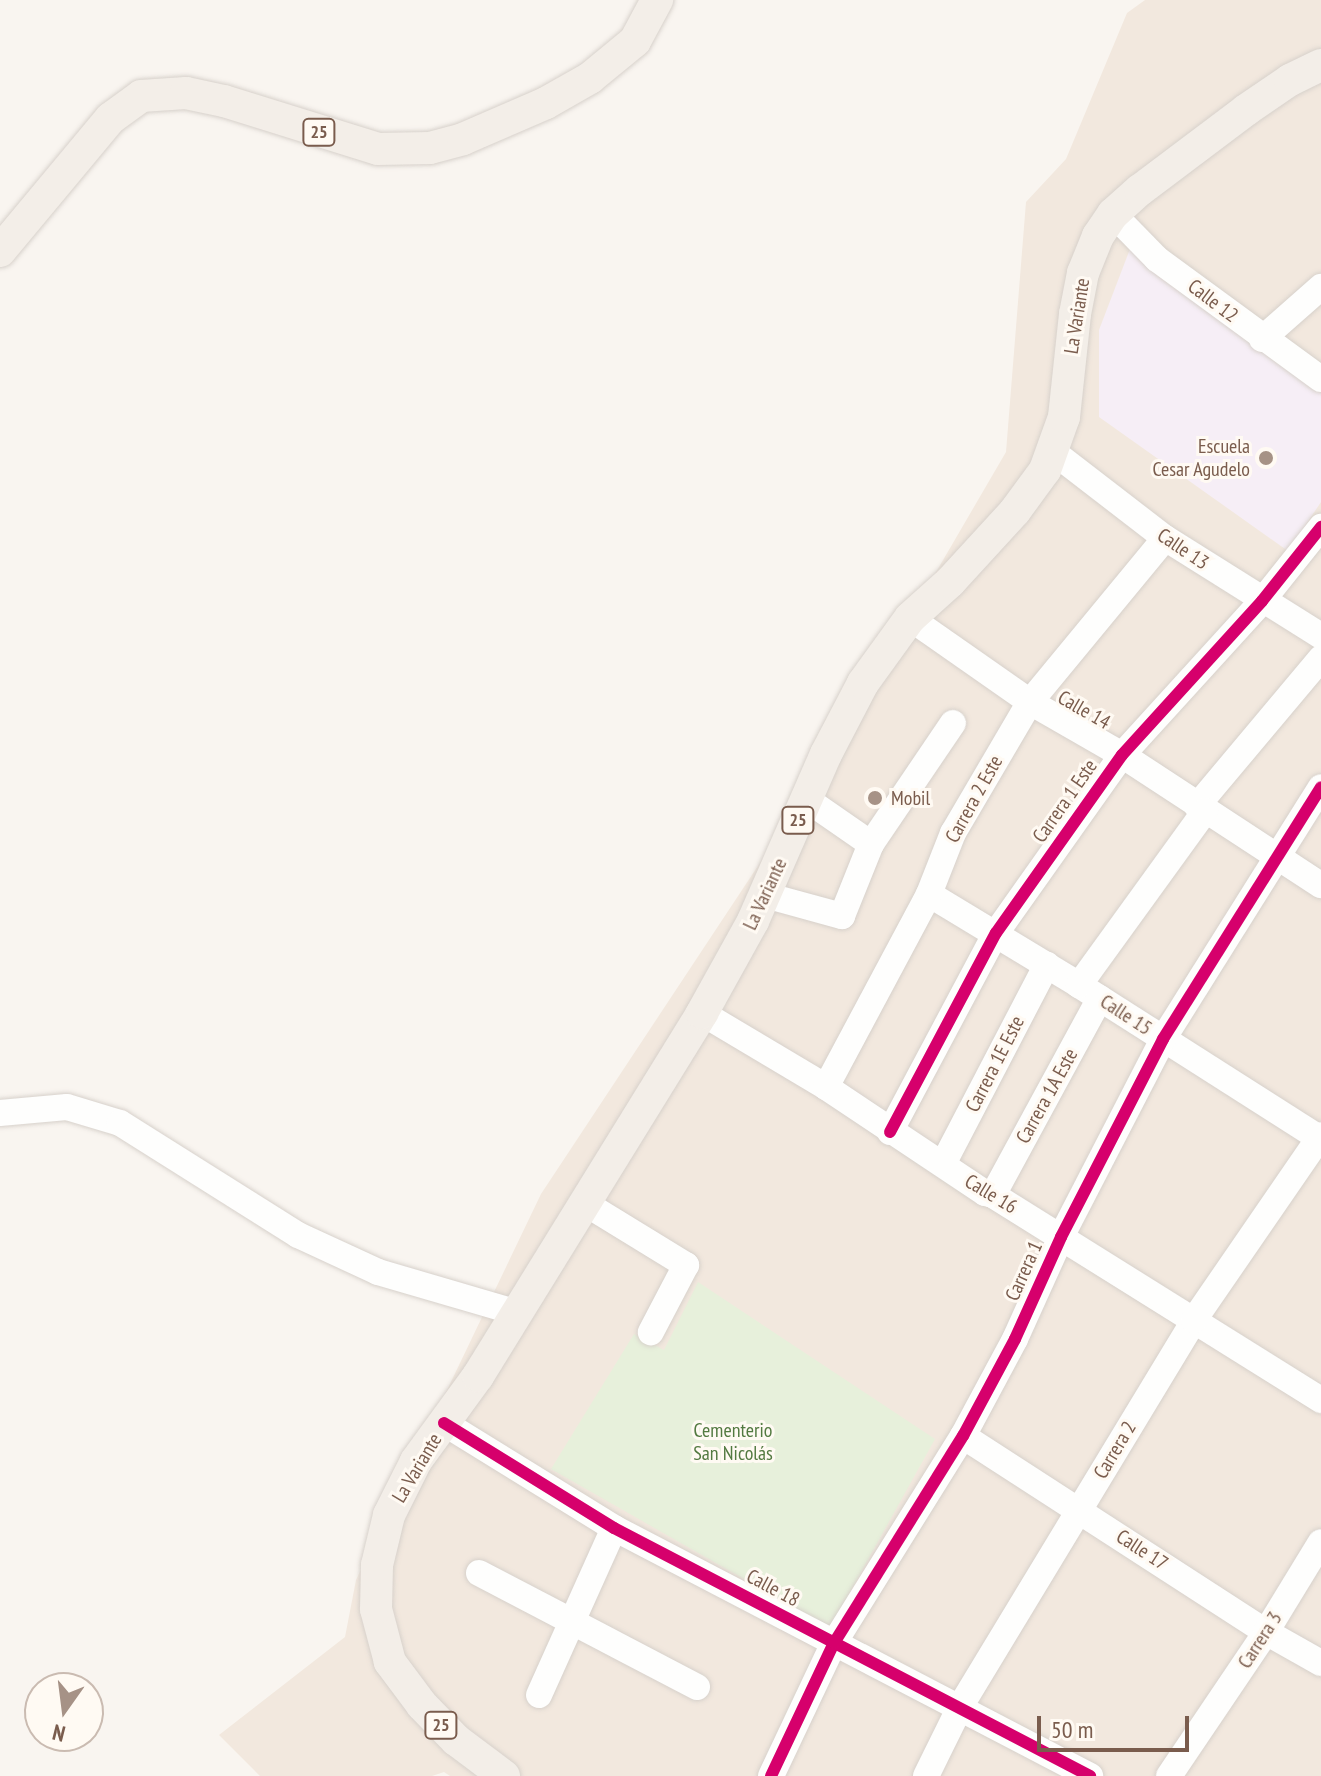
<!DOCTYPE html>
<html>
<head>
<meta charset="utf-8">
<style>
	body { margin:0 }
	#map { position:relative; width:1321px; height:1776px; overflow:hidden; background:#f9f5f0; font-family:"PT Sans Narrow",sans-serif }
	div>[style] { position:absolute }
	.residential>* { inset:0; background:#f2e8de }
	.education>* { inset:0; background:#f6eef6 }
	.green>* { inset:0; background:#e7f0db }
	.roads { filter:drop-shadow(0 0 2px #d7d1cb) drop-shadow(0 0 2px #d7d1cb) }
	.minor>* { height:26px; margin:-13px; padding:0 13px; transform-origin:13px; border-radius:13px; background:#fefefd }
	.major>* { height:32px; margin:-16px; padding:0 16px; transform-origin:16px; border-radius:16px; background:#f3eee8 }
	.cycleway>* { height:12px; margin:-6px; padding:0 6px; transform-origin:6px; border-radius:6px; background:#d6006c }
	.dots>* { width:22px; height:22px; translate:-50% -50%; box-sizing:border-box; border:4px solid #fffaf3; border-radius:50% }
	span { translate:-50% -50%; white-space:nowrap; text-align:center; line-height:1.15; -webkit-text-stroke:6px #fffaf3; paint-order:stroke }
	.shield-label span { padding:2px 6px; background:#fffaf3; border:2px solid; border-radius:6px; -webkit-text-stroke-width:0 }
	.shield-label { font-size:18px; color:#7a5c4d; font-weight:700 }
	.street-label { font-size:20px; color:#7a5c4d }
	.poi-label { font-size:20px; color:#7a5c4d }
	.right { translate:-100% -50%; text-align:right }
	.left { translate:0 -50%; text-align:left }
	.park-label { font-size:20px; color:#537a41 }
	.north { position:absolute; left:24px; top:1672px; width:80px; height:80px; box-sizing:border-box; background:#fffaf3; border:2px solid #cabbb1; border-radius:50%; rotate:194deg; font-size:22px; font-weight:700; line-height:32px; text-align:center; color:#7a5c4d }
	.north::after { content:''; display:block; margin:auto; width:28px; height:36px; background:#a69286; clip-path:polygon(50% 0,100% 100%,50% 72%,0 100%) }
	.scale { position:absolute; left:1037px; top:1716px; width:152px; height:36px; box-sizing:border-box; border:4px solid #7a5c4d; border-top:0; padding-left:10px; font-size:24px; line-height:28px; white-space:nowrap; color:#7a5c4d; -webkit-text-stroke:6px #fffaf3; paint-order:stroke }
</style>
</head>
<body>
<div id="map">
	<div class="residential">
		<i style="clip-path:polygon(1145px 0,1321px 0,1321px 1776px,450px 1776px,444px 1772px,432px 1776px,260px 1776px,219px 1735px,345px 1637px,356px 1580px,541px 1194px,816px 778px,1006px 452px,1026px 202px,1066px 159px,1127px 13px)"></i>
	</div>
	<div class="education">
		<i style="clip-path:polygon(1130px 249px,1321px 392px,1321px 502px,1288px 551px,1099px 417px,1099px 330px)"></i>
	</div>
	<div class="green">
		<i style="clip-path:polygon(698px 1282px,935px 1439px,830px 1628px,551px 1469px,634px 1334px,664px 1350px)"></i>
	</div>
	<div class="roads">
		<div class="minor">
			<i style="left:1113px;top:214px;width:63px;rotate:45.6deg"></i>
			<i style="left:1157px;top:259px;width:203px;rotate:36.2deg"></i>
			<i style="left:1262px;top:339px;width:79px;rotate:-41.4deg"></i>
			<i style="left:1052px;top:451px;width:143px;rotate:37.6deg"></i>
			<i style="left:1165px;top:538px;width:184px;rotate:32.1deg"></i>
			<i style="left:910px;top:618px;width:146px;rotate:35deg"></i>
			<i style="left:1030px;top:702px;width:106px;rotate:29.9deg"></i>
			<i style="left:1122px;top:755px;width:238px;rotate:33.2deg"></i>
			<i style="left:1197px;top:806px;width:193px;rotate:-50deg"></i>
			<i style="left:871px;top:844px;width:146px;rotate:-55.9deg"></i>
			<i style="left:929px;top:894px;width:175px;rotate:31.2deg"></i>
			<i style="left:1079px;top:985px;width:287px;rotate:32.5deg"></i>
			<i style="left:765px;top:895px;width:80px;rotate:15.3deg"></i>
			<i style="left:842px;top:916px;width:78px;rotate:-68.1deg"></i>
			<i style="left:871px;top:844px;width:79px;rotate:-145.3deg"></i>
			<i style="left:1079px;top:985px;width:215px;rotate:-54.1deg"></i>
			<i style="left:702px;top:1013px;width:144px;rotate:30.8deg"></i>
			<i style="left:826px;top:1087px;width:191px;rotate:33.7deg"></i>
			<i style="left:985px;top:1193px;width:8px;rotate:14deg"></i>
			<i style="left:993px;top:1195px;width:387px;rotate:32deg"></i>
			<i style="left:826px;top:1087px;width:219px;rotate:-61.9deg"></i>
			<i style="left:929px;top:894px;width:66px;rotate:-68.5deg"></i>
			<i style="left:953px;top:833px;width:152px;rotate:-59.6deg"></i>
			<i style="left:1030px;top:702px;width:212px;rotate:-50.5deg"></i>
			<i style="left:0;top:1113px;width:67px;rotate:-5.1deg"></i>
			<i style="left:67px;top:1107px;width:55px;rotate:16.8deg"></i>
			<i style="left:120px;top:1123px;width:210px;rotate:32.2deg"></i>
			<i style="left:298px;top:1235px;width:88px;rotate:24.8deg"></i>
			<i style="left:378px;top:1272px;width:143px;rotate:16.3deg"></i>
			<i style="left:890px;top:1132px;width:225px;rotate:-62deg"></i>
			<i style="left:996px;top:933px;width:218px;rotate:-54.7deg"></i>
			<i style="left:1122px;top:755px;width:208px;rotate:-47.7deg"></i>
			<i style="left:1262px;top:601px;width:95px;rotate:-51.4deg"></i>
			<i style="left:943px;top:1164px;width:225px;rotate:-62.5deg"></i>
			<i style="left:993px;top:1195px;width:224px;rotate:-61.5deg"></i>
			<i style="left:583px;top:1202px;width:121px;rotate:31.5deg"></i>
			<i style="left:686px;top:1265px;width:76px;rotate:117.6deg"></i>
			<i style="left:444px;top:1423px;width:200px;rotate:31.7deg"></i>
			<i style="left:614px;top:1528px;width:537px;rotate:27.52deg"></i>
			<i style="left:963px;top:1436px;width:361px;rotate:32.9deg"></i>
			<i style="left:1266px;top:1632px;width:63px;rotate:29.4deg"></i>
			<i style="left:479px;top:1573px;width:246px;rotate:27.6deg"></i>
			<i style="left:539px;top:1695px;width:183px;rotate:-65.8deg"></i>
			<i style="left:771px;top:1776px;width:147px;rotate:-64.7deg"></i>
			<i style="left:834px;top:1643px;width:244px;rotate:-58.1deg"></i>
			<i style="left:963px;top:1436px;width:110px;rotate:-61.8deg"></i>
			<i style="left:1015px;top:1339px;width:112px;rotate:-65.7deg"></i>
			<i style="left:1061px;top:1237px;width:223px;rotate:-62.7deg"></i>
			<i style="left:1163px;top:1039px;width:297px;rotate:-57.9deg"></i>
			<i style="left:926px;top:1776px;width:77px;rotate:-63.8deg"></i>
			<i style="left:960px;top:1707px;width:452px;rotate:-58.8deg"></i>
			<i style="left:1194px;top:1320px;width:224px;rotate:-55.5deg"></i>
			<i style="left:1169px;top:1776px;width:174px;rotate:-56deg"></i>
			<i style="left:1266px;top:1632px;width:105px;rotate:-58.6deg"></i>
		</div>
		<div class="major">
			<i style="left:0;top:251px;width:173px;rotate:-50.2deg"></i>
			<i style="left:111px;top:118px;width:37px;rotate:-36deg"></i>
			<i style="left:141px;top:96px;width:45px;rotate:-3.8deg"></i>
			<i style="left:186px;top:93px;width:39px;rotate:12deg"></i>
			<i style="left:224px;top:101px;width:161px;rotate:17.3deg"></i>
			<i style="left:378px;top:149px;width:52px;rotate:-1.1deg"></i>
			<i style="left:430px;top:148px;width:34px;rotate:-15deg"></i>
			<i style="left:463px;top:139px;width:90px;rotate:-23.4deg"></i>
			<i style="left:546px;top:103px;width:51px;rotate:-29.6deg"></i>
			<i style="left:590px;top:78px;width:58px;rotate:-39.4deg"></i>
			<i style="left:635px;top:41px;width:47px;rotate:-61.8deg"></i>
			<i style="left:504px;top:1776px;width:60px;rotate:-143.1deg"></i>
			<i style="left:456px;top:1740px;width:49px;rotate:-134.2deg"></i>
			<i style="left:422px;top:1705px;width:54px;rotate:-126.7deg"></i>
			<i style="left:390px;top:1662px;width:55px;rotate:-104.8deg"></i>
			<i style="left:376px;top:1609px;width:44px;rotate:-88.7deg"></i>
			<i style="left:377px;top:1565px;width:51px;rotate:-76.5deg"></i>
			<i style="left:389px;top:1515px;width:60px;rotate:-63.4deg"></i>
			<i style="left:416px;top:1461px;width:105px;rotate:-53.9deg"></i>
			<i style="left:478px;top:1376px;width:427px;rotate:-58.3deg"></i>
			<i style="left:702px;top:1013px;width:105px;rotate:-61deg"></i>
			<i style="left:753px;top:921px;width:182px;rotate:-66.4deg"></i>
			<i style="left:826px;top:754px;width:80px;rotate:-62.5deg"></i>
			<i style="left:863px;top:683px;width:80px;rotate:-54.1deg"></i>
			<i style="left:910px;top:618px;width:54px;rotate:-42deg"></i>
			<i style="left:950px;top:582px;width:96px;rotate:-47.5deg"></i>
			<i style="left:1015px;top:511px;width:51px;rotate:-53.8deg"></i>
			<i style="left:1045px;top:470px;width:56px;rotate:-70.3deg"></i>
			<i style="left:1064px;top:417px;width:104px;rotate:-83.9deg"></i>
			<i style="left:1075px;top:314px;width:42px;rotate:-79deg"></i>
			<i style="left:1083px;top:273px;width:40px;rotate:-68deg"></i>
			<i style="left:1098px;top:236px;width:27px;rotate:-56deg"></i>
			<i style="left:1113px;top:214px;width:36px;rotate:-42deg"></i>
			<i style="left:1140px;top:190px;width:133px;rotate:-37deg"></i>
			<i style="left:1246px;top:110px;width:53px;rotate:-34.3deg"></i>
			<i style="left:1290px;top:80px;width:34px;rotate:-26deg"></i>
		</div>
	</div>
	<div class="cycleway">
		<i style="left:890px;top:1132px;width:225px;rotate:-62deg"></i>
		<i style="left:996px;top:933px;width:218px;rotate:-54.7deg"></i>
		<i style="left:1122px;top:755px;width:208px;rotate:-47.7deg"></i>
		<i style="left:1262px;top:601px;width:95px;rotate:-51.4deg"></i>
		<i style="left:444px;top:1423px;width:200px;rotate:31.7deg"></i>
		<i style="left:614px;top:1528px;width:537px;rotate:27.52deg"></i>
		<i style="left:771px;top:1776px;width:147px;rotate:-64.7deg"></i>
		<i style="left:834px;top:1643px;width:244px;rotate:-58.1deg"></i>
		<i style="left:963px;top:1436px;width:110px;rotate:-61.8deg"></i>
		<i style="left:1015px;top:1339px;width:112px;rotate:-65.7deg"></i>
		<i style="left:1061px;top:1237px;width:223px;rotate:-62.7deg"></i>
		<i style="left:1163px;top:1039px;width:297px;rotate:-57.9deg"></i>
	</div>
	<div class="dots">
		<i style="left:1266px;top:458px;background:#a69286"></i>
		<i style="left:875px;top:798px;background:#a69286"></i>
	</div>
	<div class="shield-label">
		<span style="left:319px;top:132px">25</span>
		<span style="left:798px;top:820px">25</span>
		<span style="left:441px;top:1725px">25</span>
	</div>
	<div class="street-label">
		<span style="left:1213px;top:301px;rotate:37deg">Calle 12</span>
		<span style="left:1077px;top:316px;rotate:-81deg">La Variante</span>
		<span style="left:1183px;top:549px;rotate:34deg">Calle 13</span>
		<span style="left:1084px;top:710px;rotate:30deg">Calle 14</span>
		<span style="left:974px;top:799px;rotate:-61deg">Carrera 2 Este</span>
		<span style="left:1065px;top:801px;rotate:-55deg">Carrera 1 Este</span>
		<span style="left:765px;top:894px;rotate:-65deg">La Variante</span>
		<span style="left:1126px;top:1015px;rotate:33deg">Calle 15</span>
		<span style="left:995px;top:1064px;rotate:-63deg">Carrera 1E Este</span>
		<span style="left:1047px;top:1096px;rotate:-61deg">Carrera 1A Este</span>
		<span style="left:991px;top:1194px;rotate:31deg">Calle 16</span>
		<span style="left:1024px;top:1271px;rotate:-66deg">Carrera 1</span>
		<span style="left:1115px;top:1450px;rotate:-59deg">Carrera 2</span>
		<span style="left:417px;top:1468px;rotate:-59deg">La Variante</span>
		<span style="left:1142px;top:1550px;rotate:33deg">Calle 17</span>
		<span style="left:773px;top:1588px;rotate:28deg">Calle 18</span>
		<span style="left:1260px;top:1640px;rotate:-57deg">Carrera 3</span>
	</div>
	<div class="poi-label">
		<span class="right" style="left:1250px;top:458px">Escuela<br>Cesar Agudelo</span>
		<span class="left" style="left:891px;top:798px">Mobil</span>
	</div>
	<div class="park-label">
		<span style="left:733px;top:1442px">Cementerio<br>San Nicolás</span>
	</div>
	<div class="north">N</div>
	<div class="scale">50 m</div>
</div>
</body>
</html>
